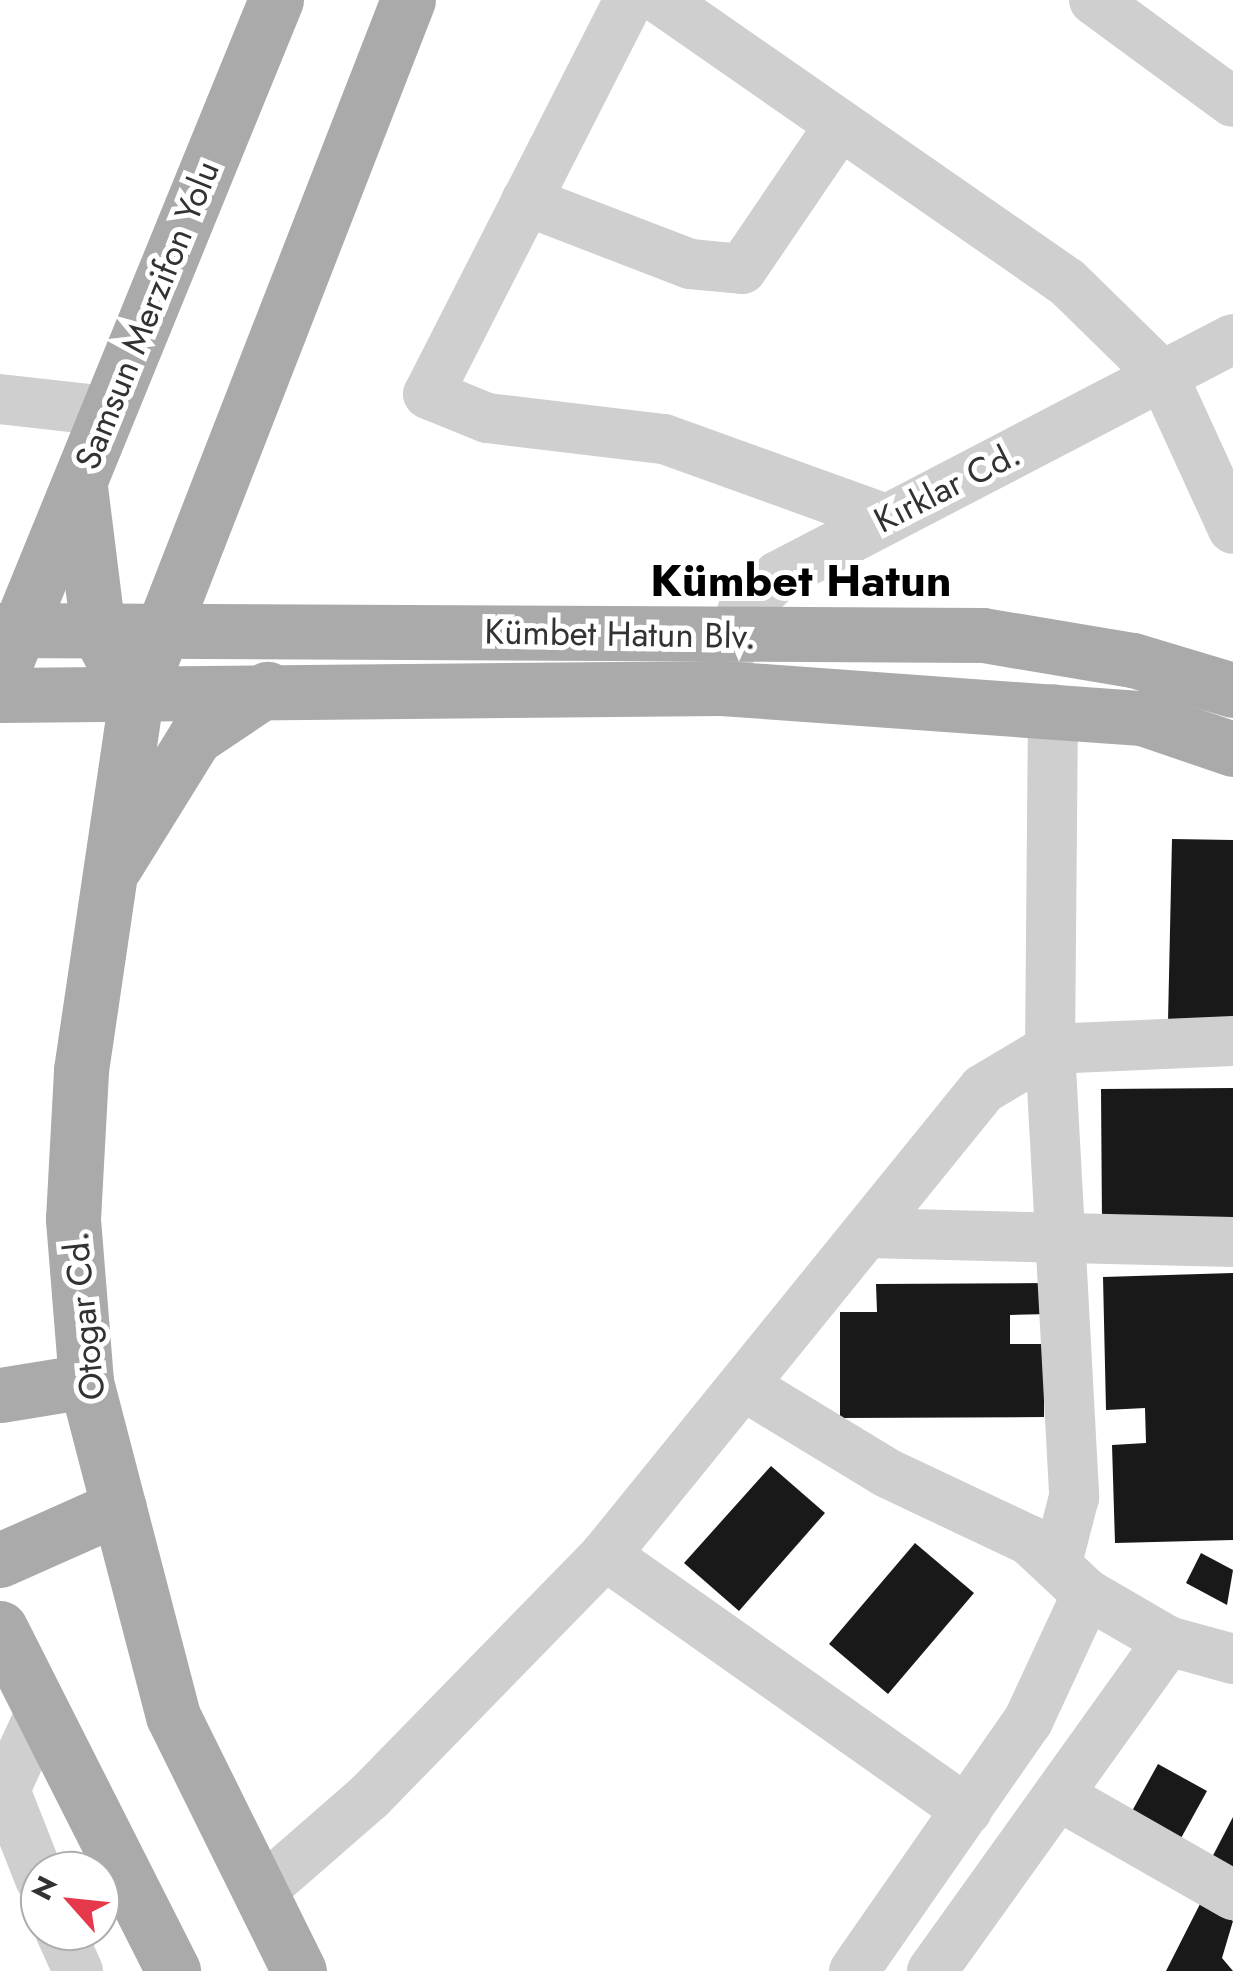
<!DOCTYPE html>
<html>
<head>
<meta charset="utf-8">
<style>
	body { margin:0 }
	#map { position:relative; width:1233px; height:1971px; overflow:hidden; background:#fff; font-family:Jost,sans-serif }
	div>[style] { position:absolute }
	.building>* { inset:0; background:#191919 }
	.minor>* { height:50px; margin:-25px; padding:0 25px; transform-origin:25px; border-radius:25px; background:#cfcfcf }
	.major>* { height:55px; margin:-27.5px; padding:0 27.5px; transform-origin:27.5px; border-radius:27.5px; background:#aaa }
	span { translate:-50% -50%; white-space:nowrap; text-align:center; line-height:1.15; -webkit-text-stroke:10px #fff; paint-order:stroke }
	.street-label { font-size:35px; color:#323232 }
	.district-label { font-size:45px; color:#000; font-weight:700 }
	.north { position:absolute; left:20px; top:1851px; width:100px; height:100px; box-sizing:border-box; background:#fff; border:2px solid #adadad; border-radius:50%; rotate:297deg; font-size:28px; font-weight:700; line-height:40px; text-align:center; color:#323232 }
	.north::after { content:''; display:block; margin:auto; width:35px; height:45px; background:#e5384a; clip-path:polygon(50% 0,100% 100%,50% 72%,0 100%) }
</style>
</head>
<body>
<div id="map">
	<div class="building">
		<i style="clip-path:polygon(1172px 839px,1233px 840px,1233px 1024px,1168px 1022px)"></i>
		<i style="clip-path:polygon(1233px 1088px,1233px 1223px,1102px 1224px,1101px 1089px)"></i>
		<i style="clip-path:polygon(1233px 1273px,1233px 1540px,1115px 1543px,1112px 1445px,1146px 1443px,1145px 1408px,1106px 1410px,1103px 1277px)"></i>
		<i style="clip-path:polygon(1051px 1283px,1050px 1314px,1010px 1315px,1010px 1344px,1044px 1344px,1044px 1417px,840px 1418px,840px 1312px,877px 1312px,876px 1284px)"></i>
		<i style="clip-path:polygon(771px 1466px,825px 1513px,739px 1611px,684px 1563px)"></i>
		<i style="clip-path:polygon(915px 1543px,974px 1593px,888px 1694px,829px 1644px)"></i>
		<i style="clip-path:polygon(1201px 1553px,1233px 1570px,1227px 1605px,1186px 1583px)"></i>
		<i style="clip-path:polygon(1158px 1764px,1207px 1791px,1175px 1849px,1126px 1822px)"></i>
		<i style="clip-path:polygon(1233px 1817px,1233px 1880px,1207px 1867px)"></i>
		<i style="clip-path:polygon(1200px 1904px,1233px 1921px,1222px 1958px,1233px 1971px,1166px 1971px)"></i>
	</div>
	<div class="minor">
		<i style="left:629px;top:0;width:442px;rotate:117deg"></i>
		<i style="left:428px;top:394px;width:64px;rotate:22.1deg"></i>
		<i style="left:487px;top:418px;width:178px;rotate:6.8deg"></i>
		<i style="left:664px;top:439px;width:236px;rotate:19.8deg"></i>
		<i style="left:661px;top:0;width:494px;rotate:34.8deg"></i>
		<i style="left:1067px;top:282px;width:134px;rotate:44.4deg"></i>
		<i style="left:1163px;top:376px;width:168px;rotate:65.4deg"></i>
		<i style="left:1094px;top:0;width:172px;rotate:36.3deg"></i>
		<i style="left:526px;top:201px;width:176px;rotate:21deg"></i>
		<i style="left:690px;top:264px;width:52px;rotate:5.5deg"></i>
		<i style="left:742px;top:269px;width:174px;rotate:-55.8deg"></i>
		<i style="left:0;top:399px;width:108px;rotate:6.4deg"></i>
		<i style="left:725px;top:670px;width:60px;rotate:-73.7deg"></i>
		<i style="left:742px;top:612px;width:51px;rotate:-45deg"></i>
		<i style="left:778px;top:576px;width:513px;rotate:-27.51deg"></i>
		<i style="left:1053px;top:709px;width:340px;rotate:90.5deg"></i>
		<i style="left:1050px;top:1049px;width:449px;rotate:86.9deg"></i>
		<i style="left:1074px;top:1497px;width:64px;rotate:104.5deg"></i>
		<i style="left:867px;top:1233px;width:366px;rotate:1.4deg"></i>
		<i style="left:744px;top:1386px;width:167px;rotate:31.3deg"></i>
		<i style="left:887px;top:1473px;width:157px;rotate:25.3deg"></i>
		<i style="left:1029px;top:1540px;width:79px;rotate:43deg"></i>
		<i style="left:1087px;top:1594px;width:94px;rotate:30.1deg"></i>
		<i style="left:1168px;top:1641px;width:67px;rotate:15.5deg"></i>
		<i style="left:605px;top:1555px;width:443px;rotate:35.2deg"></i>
		<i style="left:38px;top:1718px;width:79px;rotate:114.6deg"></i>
		<i style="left:5px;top:1790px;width:96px;rotate:68.5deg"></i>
		<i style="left:1061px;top:1797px;width:198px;rotate:29.7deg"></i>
		<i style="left:260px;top:1892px;width:145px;rotate:-41.1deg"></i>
		<i style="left:369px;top:1797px;width:338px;rotate:-45.7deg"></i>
		<i style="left:605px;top:1555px;width:600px;rotate:-50.95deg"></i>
		<i style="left:983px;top:1089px;width:78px;rotate:-30.8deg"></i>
		<i style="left:1050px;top:1049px;width:183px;rotate:-2.5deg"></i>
		<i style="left:60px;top:1931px;width:44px;rotate:65.8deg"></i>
		<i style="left:854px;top:1971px;width:305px;rotate:-55.2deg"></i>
		<i style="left:1028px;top:1721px;width:140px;rotate:-65.1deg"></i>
		<i style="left:932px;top:1971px;width:406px;rotate:-54.4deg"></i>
	</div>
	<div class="major">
		<i style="left:80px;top:487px;width:145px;rotate:82.9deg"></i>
		<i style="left:98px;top:631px;width:34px;rotate:62deg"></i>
		<i style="left:0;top:630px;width:983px;rotate:0.29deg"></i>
		<i style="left:983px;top:635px;width:152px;rotate:9.5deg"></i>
		<i style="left:1133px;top:660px;width:104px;rotate:16.7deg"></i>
		<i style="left:7px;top:659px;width:712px;rotate:-67.8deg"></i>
		<i style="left:0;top:695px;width:721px;rotate:-0.56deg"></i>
		<i style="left:721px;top:688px;width:422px;rotate:4.1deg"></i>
		<i style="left:1142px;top:718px;width:96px;rotate:18.8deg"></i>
		<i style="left:115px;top:866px;width:152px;rotate:-58.2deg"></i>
		<i style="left:195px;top:737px;width:87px;rotate:-33.7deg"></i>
		<i style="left:0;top:1395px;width:87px;rotate:-9.2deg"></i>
		<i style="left:0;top:1560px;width:130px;rotate:-24deg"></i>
		<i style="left:0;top:1628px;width:384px;rotate:63.2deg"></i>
		<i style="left:299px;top:1971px;width:284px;rotate:-116.3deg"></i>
		<i style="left:173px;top:1716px;width:346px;rotate:-104.6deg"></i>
		<i style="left:86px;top:1381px;width:163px;rotate:-94.6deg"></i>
		<i style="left:73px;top:1219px;width:149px;rotate:-86.9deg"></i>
		<i style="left:81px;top:1070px;width:376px;rotate:-81.6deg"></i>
		<i style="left:136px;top:698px;width:749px;rotate:-68.71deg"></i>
	</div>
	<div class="street-label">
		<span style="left:147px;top:315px;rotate:-68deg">Samsun Merzifon Yolu</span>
		<span style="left:947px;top:487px;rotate:-27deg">Kırklar Cd.</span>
		<span style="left:620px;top:634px;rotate:1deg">Kümbet Hatun Blv.</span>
		<span style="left:84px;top:1316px;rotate:-96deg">Otogar Cd.</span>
	</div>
	<div class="district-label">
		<span style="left:801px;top:581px">Kümbet Hatun</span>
	</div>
	<div class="north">N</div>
</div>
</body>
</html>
